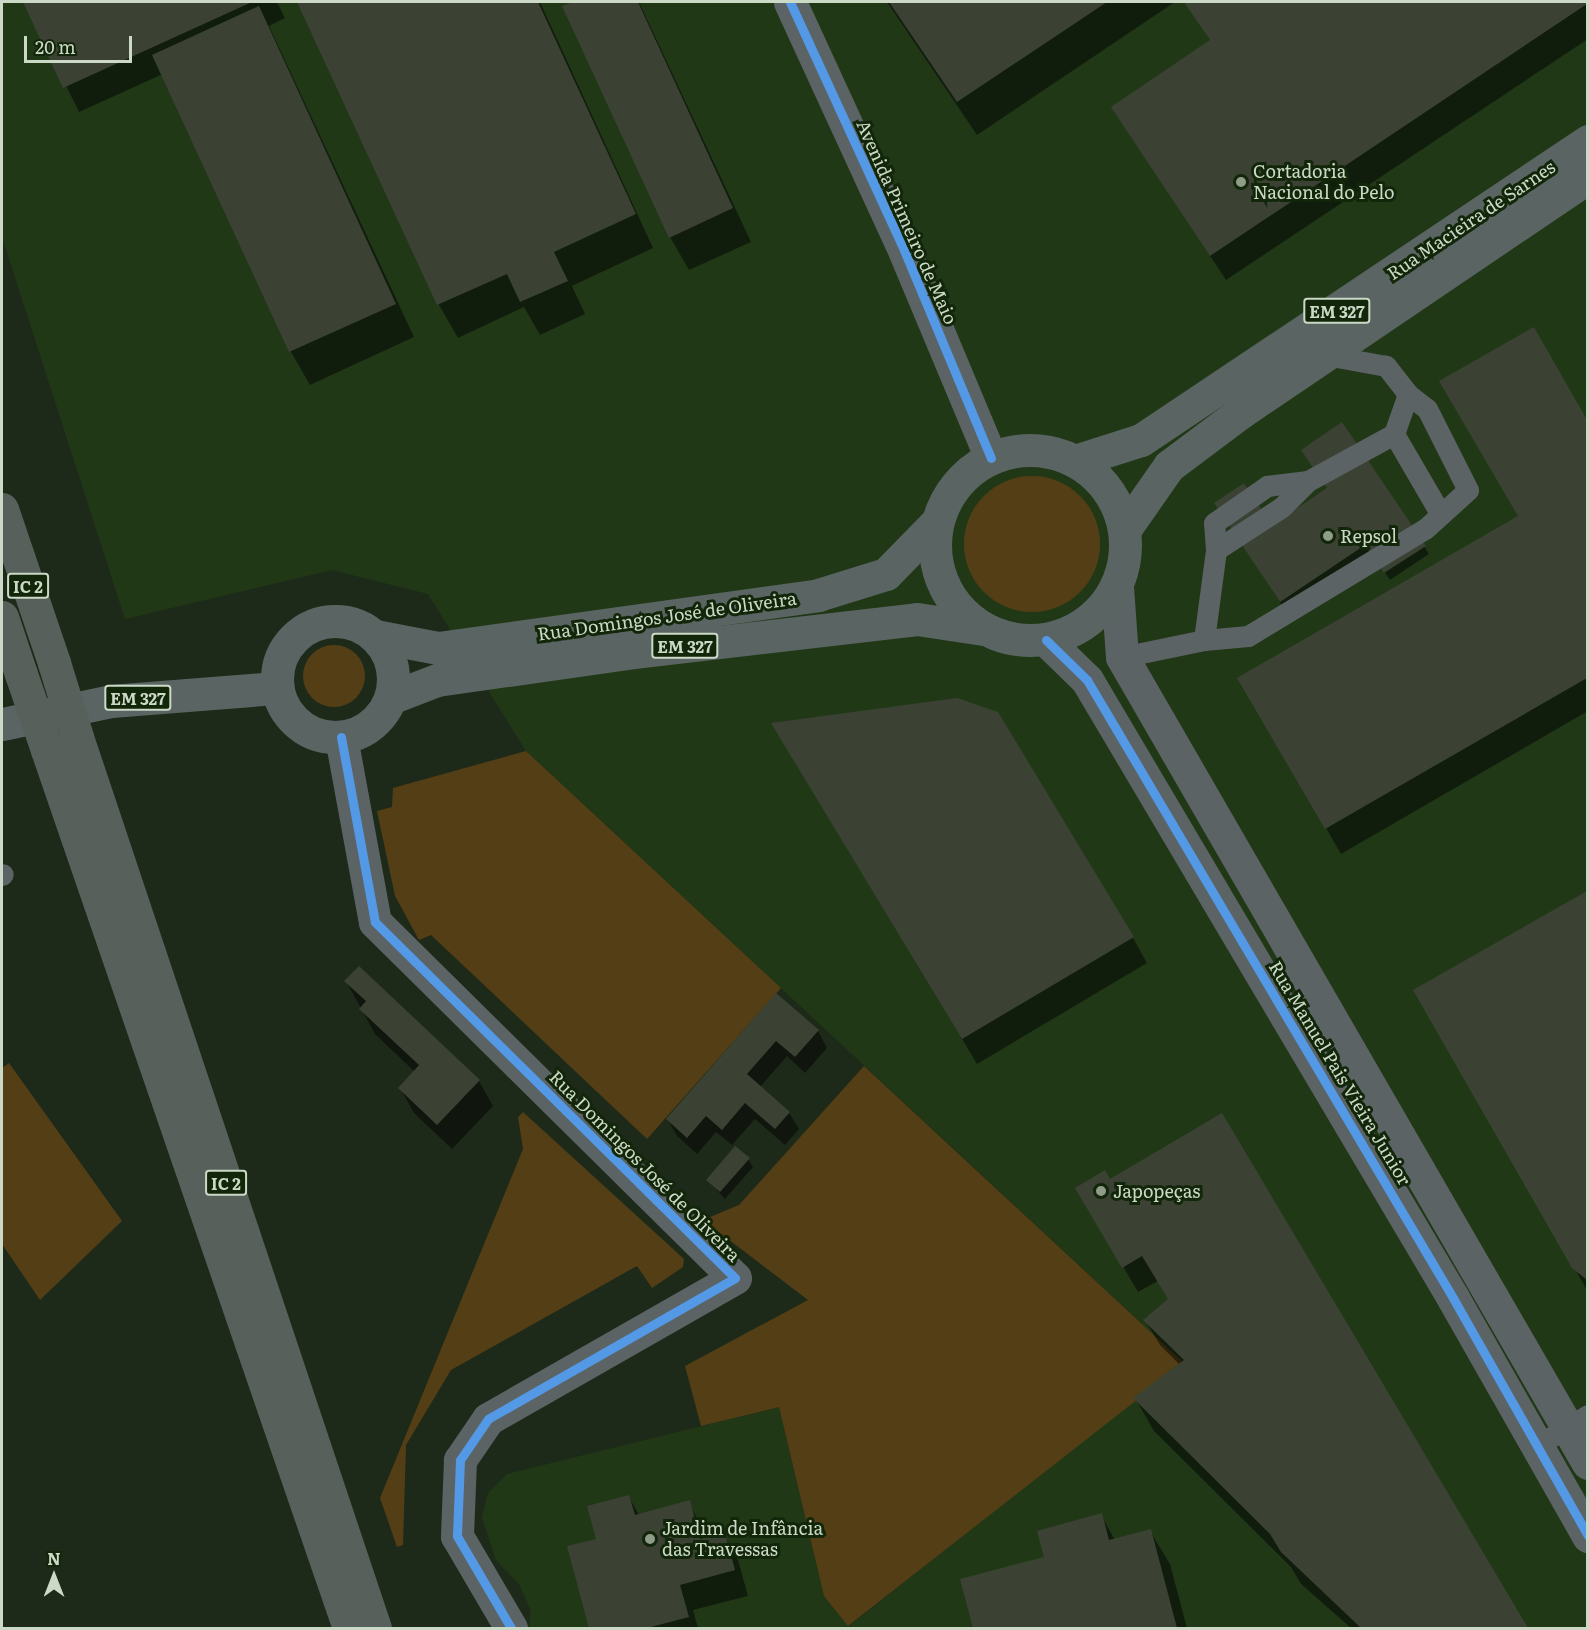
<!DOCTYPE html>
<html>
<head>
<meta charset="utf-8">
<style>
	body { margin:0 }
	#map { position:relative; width:1589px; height:1630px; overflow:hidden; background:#1e2a19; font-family:Literata,serif }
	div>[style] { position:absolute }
	.built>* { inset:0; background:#213817 }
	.green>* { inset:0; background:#543e15 }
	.round { border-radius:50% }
	.shadow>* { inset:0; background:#0007 }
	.building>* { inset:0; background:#3b4234 }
	.lane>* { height:21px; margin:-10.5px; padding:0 10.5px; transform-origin:10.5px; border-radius:10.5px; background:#5b6365 }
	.street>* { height:33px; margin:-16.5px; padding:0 16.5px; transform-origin:16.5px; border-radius:16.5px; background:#5b6365 }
	.primary>* { height:33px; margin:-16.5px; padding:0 16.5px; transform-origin:16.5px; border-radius:16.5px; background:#5a6563 }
	.primary>.ring { margin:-16.5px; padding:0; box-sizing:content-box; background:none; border:33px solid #5a6563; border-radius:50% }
	.highway>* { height:33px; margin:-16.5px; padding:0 16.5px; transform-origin:16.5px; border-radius:16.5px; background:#57605a }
	.highway-bridge>* { height:33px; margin:-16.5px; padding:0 16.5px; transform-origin:16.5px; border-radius:16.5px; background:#57605a }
	.cycleway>* { height:9px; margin:-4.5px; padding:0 4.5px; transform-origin:4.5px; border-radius:4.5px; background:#5399e6 }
	.dots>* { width:16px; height:16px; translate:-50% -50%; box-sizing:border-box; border:3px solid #122609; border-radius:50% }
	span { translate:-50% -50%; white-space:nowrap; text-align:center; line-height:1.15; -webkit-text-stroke:6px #122609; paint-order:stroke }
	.shield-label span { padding:2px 4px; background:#122609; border:2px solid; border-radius:4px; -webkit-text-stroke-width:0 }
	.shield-label { font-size:16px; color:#ccd9c7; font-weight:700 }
	.poi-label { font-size:18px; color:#ccd9c7 }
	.left { translate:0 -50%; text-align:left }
	.street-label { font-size:18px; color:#ccd9c7 }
	.frame { position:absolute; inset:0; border:3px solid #ccd9c7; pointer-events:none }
	.north { position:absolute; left:24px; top:1546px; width:60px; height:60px; -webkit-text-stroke:4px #122609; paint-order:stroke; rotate:0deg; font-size:16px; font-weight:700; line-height:24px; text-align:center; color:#ccd9c7 }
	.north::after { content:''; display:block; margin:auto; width:21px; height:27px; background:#ccd9c7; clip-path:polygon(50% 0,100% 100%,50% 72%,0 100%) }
	.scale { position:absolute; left:24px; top:36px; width:108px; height:27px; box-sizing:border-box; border:3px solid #ccd9c7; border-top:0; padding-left:8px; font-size:18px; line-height:21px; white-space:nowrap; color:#ccd9c7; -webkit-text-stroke:4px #122609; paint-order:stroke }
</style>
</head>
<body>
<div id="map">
	<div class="built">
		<i style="clip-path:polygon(2px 2px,1587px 2px,1587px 1628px,529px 1628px,531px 1611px,519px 1584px,496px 1560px,482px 1518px,488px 1493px,507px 1474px,779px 1407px,824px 1596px,849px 1626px,1183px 1362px,526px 751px,428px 594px,332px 570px,125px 619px,2px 237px)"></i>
	</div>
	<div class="green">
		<i class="round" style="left:964px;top:476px;width:136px;height:136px"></i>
		<i class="round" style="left:303px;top:645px;width:62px;height:62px"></i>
		<i style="clip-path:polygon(526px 751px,781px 988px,647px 1139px,431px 935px,419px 940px,395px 896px,377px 811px,392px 807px,393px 788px)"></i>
		<i style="clip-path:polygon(9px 1063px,122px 1221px,40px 1300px,2px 1244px,2px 1068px)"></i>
		<i style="clip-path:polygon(864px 1066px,1184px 1363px,848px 1626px,824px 1596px,779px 1407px,701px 1426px,685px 1366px,808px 1300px,703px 1220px,739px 1205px)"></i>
		<i style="clip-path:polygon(523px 1112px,684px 1259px,683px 1267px,652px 1288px,637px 1266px,451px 1370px,406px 1445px,403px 1545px,397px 1547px,380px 1498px,523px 1149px,518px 1117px)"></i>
	</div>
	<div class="shadow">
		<i style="clip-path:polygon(25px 2px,277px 2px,285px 18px,269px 26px,414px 337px,310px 385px,291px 352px,163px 74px,79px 112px)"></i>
		<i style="clip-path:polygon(299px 2px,540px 2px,653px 248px,572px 286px,585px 314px,540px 335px,524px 307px,458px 338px,439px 305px)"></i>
		<i style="clip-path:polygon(576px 2px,639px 2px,751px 242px,689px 270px,670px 237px,564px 7px)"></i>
		<i style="clip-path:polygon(887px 2px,1175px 2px,977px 135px)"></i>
		<i style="clip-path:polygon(1186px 2px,1588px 2px,1588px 39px,1226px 280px,1113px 108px,1211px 42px)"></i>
		<i style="clip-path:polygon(1533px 329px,1588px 423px,1588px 711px,1341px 854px,1239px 678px,1520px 517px)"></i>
		<i style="clip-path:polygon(1329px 489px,1424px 546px,1429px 554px,1390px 580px,1371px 552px,1290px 618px,1248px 553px,1271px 527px)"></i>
		<i style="clip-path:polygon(788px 749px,1133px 938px,1147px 963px,977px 1064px)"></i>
		<i style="clip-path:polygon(1588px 893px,1588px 1292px,1415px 990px)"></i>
		<i style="clip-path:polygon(346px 981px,479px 1081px,493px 1106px,452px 1149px,414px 1113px,400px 1088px,415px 1072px,375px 1034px)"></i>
		<i style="clip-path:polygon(777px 995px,818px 1031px,827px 1048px,805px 1073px,787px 1056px,760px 1087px,789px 1113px,799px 1129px,785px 1145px,755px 1119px,732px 1145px,716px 1132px,697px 1154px,677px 1136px,668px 1120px)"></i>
		<i style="clip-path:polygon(1222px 1115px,1526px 1628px,1351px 1628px,1301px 1584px,1291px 1567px,1154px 1431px,1135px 1398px,1180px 1365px,1160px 1345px,1145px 1320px,1169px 1299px,1158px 1281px,1138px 1292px,1077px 1188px,1109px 1181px)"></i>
		<i style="clip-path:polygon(748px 1159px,753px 1167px,725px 1199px,708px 1180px)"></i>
		<i style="clip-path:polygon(629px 1497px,639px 1515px,689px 1502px,707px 1539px,724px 1534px,738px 1560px,748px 1596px,693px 1610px,698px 1628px,591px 1628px,569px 1548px,597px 1540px)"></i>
		<i style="clip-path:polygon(1101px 1515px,1115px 1540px,1150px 1531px,1170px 1564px,1187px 1628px,975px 1628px,962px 1580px,1046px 1558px)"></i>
	</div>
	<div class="building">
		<i style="clip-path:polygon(23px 2px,252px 2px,63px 88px)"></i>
		<i style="clip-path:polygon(297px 2px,538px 2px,636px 214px,554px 252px,568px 281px,520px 302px,507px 274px,437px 305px)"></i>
		<i style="clip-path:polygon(573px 2px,638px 2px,733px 208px,669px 238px,562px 6px)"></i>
		<i style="clip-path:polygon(889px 2px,1107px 2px,957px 102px)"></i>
		<i style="clip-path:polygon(1184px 2px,1587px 2px,1587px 4px,1210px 256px,1111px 107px,1210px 40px)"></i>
		<i style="clip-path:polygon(259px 6px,396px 304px,289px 352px,152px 55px)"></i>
		<i style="clip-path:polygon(1534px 327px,1587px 420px,1587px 678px,1325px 829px,1237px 678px,1518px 516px,1439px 381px)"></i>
		<i style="clip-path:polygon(1342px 422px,1426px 546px,1384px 573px,1365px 545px,1280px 602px,1214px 503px,1244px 483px,1272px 525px,1327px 488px,1301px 450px)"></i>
		<i style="clip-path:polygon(957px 698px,998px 712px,1134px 937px,962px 1039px,771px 723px)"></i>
		<i style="clip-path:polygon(1587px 891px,1587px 1280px,1572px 1268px,1413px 990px)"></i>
		<i style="clip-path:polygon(359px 966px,480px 1080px,437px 1125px,398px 1088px,419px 1065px,359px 1009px,366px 1001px,344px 981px)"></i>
		<i style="clip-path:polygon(776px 993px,819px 1030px,795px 1057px,776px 1041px,747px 1074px,790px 1112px,775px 1129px,745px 1103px,722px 1130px,706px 1116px,687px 1138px,666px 1119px)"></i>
		<i style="clip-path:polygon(1222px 1113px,1376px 1372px,1528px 1628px,1361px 1628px,1281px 1552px,1270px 1534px,1133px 1398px,1184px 1360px,1143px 1320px,1168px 1299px,1142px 1256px,1122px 1268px,1075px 1188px,1105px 1170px,1110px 1179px)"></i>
		<i style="clip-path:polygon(735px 1146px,750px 1158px,720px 1192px,706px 1180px)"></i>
		<i style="clip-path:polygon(629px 1495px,635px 1515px,690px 1500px,700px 1539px,725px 1533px,735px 1570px,680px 1585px,689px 1617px,647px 1628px,589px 1628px,567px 1546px,596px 1539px,587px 1506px)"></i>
		<i style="clip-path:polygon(1102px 1513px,1109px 1540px,1151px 1529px,1177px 1628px,973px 1628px,960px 1579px,1044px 1557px,1037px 1531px)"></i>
	</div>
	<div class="lane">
		<i style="left:1394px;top:434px;width:91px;rotate:59.8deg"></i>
		<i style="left:1216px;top:550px;width:27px;rotate:-94deg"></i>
		<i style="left:1214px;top:523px;width:65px;rotate:-34.9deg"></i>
		<i style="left:1267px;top:486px;width:41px;rotate:-7deg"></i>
		<i style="left:1204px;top:640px;width:44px;rotate:-5.2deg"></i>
		<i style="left:1248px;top:636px;width:207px;rotate:-31.2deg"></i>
		<i style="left:1425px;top:529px;width:58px;rotate:-42.2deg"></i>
		<i style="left:1468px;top:490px;width:91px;rotate:-116.8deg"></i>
		<i style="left:1427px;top:409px;width:24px;rotate:-142deg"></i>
		<i style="left:1122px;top:657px;width:84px;rotate:-11.7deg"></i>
		<i style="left:1204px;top:640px;width:91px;rotate:-82.4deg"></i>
		<i style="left:1216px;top:550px;width:79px;rotate:-33.1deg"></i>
		<i style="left:1282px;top:507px;width:37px;rotate:-45deg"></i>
		<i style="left:1308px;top:481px;width:98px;rotate:-28.7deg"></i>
		<i style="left:1394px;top:434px;width:42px;rotate:-70.7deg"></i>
		<i style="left:1408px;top:394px;width:36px;rotate:-128deg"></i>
		<i style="left:1386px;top:366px;width:61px;rotate:-169.6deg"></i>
		<i style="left:2px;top:875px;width:1px;rotate:-45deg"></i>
		<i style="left:1536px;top:1446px;width:61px;rotate:-30.8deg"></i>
	</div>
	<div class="street">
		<i style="left:790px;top:2px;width:265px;rotate:65.3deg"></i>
		<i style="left:901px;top:243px;width:233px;rotate:67.3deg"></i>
		<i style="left:1117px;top:587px;width:70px;rotate:85.9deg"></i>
		<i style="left:1122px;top:657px;width:931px;rotate:59.97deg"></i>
		<i style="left:1046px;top:640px;width:57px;rotate:44.3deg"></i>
		<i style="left:1087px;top:680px;width:718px;rotate:59.36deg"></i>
		<i style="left:1453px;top:1298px;width:274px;rotate:60.4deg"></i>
		<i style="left:341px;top:737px;width:188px;rotate:79.6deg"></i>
		<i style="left:375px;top:922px;width:506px;rotate:44.68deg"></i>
		<i style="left:735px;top:1278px;width:284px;rotate:150.3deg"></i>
		<i style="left:488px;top:1419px;width:50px;rotate:124.3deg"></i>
		<i style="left:460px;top:1460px;width:76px;rotate:92.3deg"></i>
		<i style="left:457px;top:1536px;width:107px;rotate:59.6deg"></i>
	</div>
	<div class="primary">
		<i class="ring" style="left:935px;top:450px;width:157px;height:157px"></i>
		<i style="left:1075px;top:461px;width:69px;rotate:-17.7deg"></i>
		<i style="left:1141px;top:440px;width:538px;rotate:-33.78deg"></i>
		<i style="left:1125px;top:529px;width:77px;rotate:-55.1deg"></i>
		<i style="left:1169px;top:466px;width:90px;rotate:-36.9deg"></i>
		<i style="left:1241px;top:412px;width:419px;rotate:-34.1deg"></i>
		<i class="ring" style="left:277px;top:621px;width:83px;height:83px"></i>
		<i style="left:375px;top:636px;width:64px;rotate:10.8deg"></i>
		<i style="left:438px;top:648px;width:384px;rotate:-7.9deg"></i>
		<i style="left:818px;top:595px;width:71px;rotate:-17.2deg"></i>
		<i style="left:886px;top:574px;width:71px;rotate:-45.6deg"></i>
		<i style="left:390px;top:698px;width:50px;rotate:-21deg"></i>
		<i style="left:437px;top:680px;width:198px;rotate:-8.1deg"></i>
		<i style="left:633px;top:652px;width:286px;rotate:-6.6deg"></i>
		<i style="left:917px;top:619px;width:67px;rotate:8.6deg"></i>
		<i style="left:2px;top:724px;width:111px;rotate:-11.9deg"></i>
		<i style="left:111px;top:701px;width:167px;rotate:-4.5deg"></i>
	</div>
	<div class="highway">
		<i style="left:2px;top:509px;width:163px;rotate:71.3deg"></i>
		<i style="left:2px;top:617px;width:60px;rotate:71.6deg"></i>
		<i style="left:77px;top:737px;width:940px;rotate:71.51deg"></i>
		<i style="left:47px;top:750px;width:928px;rotate:71.02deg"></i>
	</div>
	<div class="highway-bridge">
		<i style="left:54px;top:663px;width:77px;rotate:72.7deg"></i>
		<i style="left:21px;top:674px;width:80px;rotate:71.1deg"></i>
	</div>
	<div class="cycleway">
		<i style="left:790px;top:2px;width:265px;rotate:65.3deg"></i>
		<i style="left:901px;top:243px;width:233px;rotate:67.3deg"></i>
		<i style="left:1046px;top:640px;width:57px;rotate:44.3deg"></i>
		<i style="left:1087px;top:680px;width:718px;rotate:59.36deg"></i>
		<i style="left:1453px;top:1298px;width:274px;rotate:60.4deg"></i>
		<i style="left:341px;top:737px;width:188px;rotate:79.6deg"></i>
		<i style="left:375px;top:922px;width:506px;rotate:44.68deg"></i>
		<i style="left:735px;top:1278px;width:284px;rotate:150.3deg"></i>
		<i style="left:488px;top:1419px;width:50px;rotate:124.3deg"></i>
		<i style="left:460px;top:1460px;width:76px;rotate:92.3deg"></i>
		<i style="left:457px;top:1536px;width:107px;rotate:59.6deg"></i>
	</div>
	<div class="dots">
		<i style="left:1241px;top:182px;background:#8f9c8a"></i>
		<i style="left:1328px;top:536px;background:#8f9c8a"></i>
		<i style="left:1101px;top:1191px;background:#8f9c8a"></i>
		<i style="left:650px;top:1539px;background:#8f9c8a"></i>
	</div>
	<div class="shield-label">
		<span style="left:1337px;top:311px">EM 327</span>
		<span style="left:28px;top:586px">IC 2</span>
		<span style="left:685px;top:646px">EM 327</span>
		<span style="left:138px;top:698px">EM 327</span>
		<span style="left:226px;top:1183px">IC 2</span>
	</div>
	<div class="poi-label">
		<span class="left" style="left:1253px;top:182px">Cortadoria<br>Nacional do Pelo</span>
		<span class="left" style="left:1340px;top:536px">Repsol</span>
		<span class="left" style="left:1113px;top:1191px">Japopeças</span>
		<span class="left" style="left:662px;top:1539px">Jardim de Infância<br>das Travessas</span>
	</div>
	<div class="street-label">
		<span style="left:1471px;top:220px;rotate:-34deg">Rua Macieira de Sarnes</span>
		<span style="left:907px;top:222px;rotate:66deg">Avenida Primeiro de Maio</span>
		<span style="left:667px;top:616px;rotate:-8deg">Rua Domingos José de Oliveira</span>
		<span style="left:1340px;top:1073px;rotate:59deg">Rua Manuel Pais Vieira Junior</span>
		<span style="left:645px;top:1166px;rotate:45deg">Rua Domingos José de Oliveira</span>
	</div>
	<div class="frame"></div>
	<div class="north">N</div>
	<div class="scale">20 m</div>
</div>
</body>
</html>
